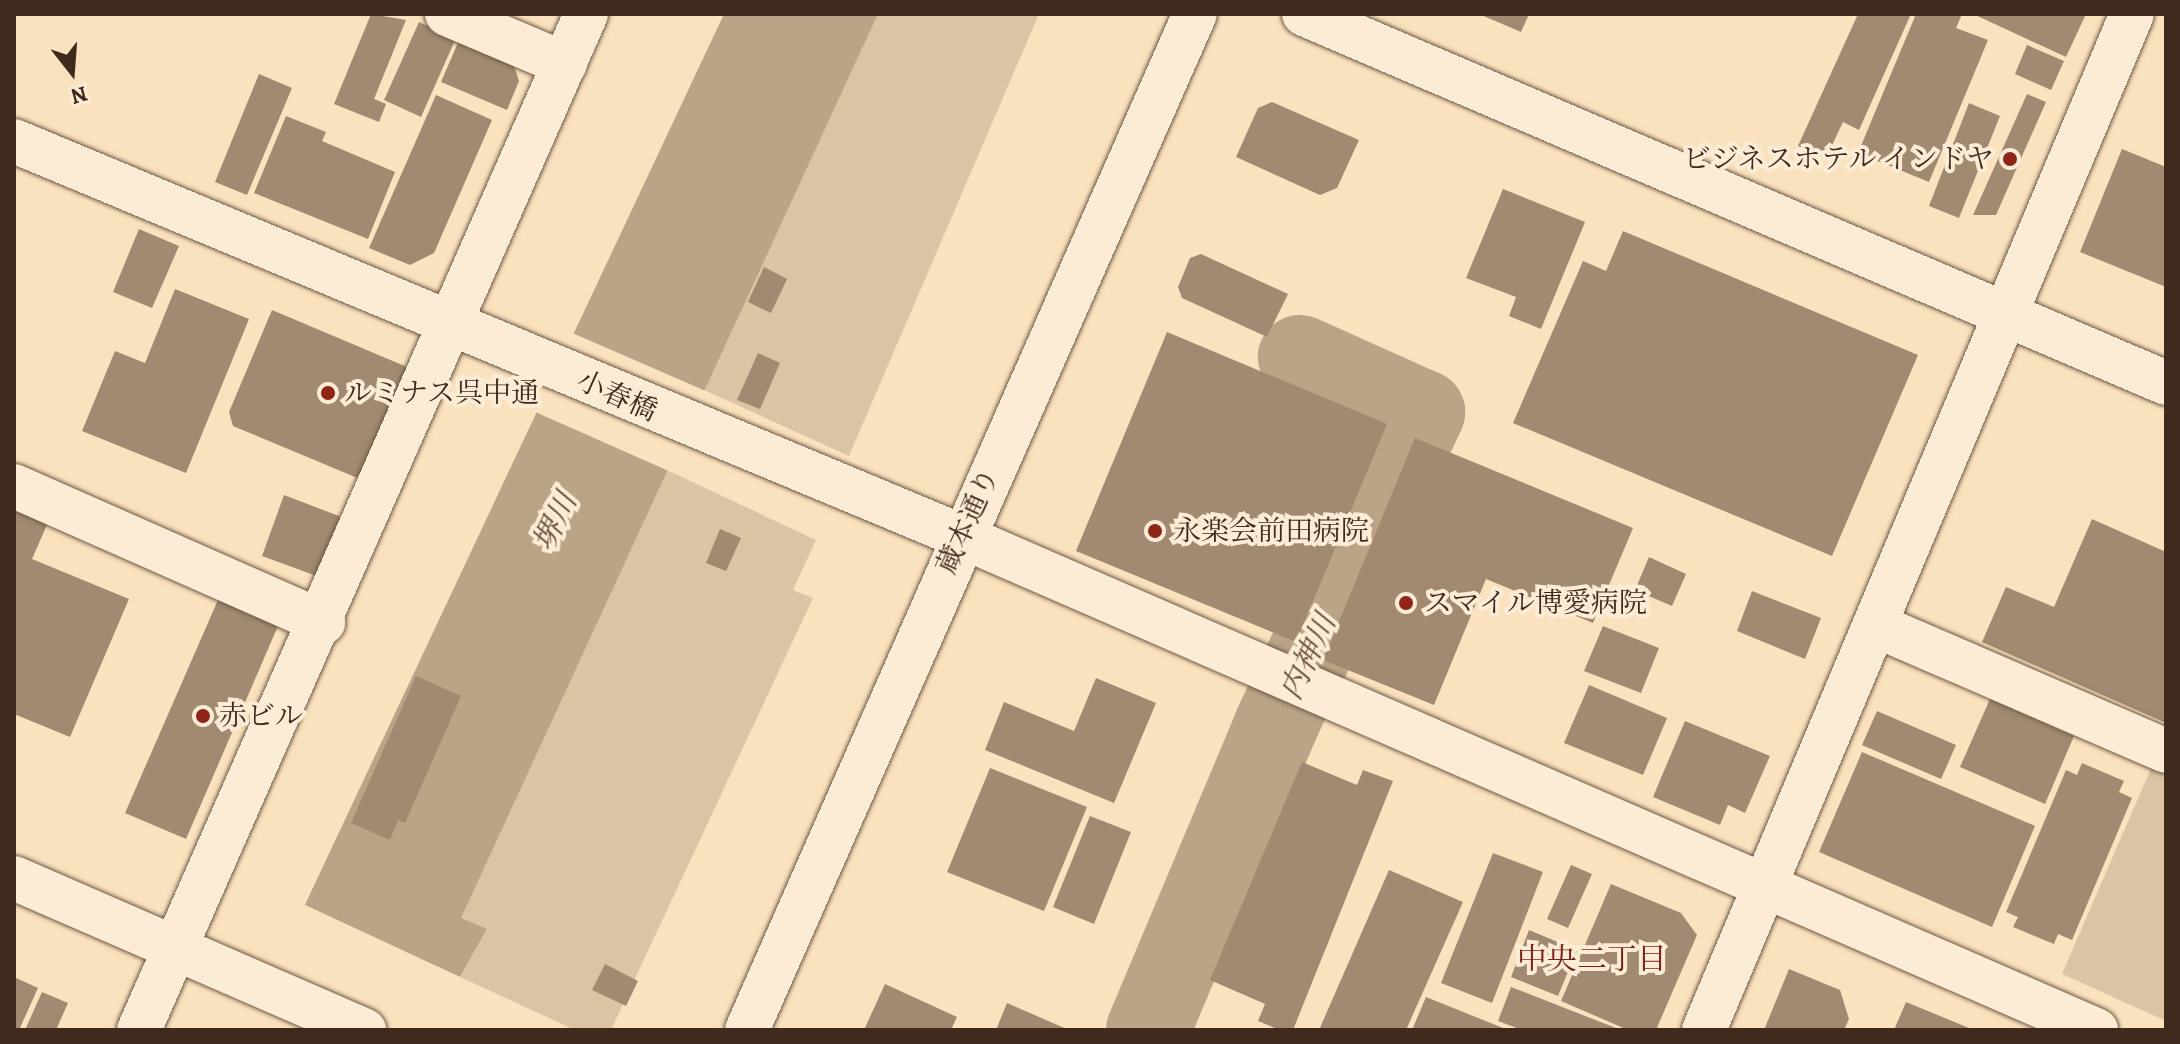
<!DOCTYPE html>
<html>
<head>
<meta charset="utf-8">
<style>
	body { margin:0 }
	#map { position:relative; width:2180px; height:1044px; overflow:hidden; background:#fbe2be; font-family:Alegreya,"Noto Serif JP",serif }
	div>[style] { position:absolute }
	.green>* { inset:0; background:#dbc3a3 }
	.water>* { inset:0; background:#bba387 }
	.pier>* { inset:0; background:#fbe2be }
	.river>* { height:84px; margin:-42px; padding:0 42px; transform-origin:42px; border-radius:42px; background:#bba387 }
	.building>* { inset:0; background:#a18a71 }
	.roads { filter:drop-shadow(0 0 2px #6e5845) drop-shadow(0 0 2px #6e5845) }
	.minor>* { height:44px; margin:-22px; padding:0 22px; transform-origin:22px; border-radius:22px; background:#fcecd5 }
	.dots>* { width:22px; height:22px; translate:-50% -50%; box-sizing:border-box; border:4px solid #fcecd5; border-radius:50% }
	span { translate:-50% -50%; white-space:nowrap; text-align:center; line-height:1.15; -webkit-text-stroke:8px #fcecd5; paint-order:stroke }
	.poi-label { font-size:28px; color:#3f2a1d }
	.right { translate:-100% -50%; text-align:right }
	.left { translate:0 -50%; text-align:left }
	.street-label { font-size:28px; color:#3f2a1d }
	.water-label { font-size:30px; color:#644e3d; font-style:italic }
	.neighbourhood-label { font-size:30px; color:#7a1f14 }
	.frame { position:absolute; inset:0; border:16px solid #3f2a1d; pointer-events:none }
	.north { position:absolute; left:32px; top:32px; width:80px; height:80px; -webkit-text-stroke:6px #fcecd5; paint-order:stroke; rotate:163deg; font-size:22px; font-weight:700; line-height:32px; text-align:center; color:#3f2a1d }
	.north::after { content:''; display:block; margin:auto; width:28px; height:36px; background:#3f2a1d; clip-path:polygon(50% 0,100% 100%,50% 72%,0 100%) }
</style>
</head>
<body>
<div id="map">
	<div class="green">
		<i style="clip-path:polygon(878px 14px,1039px 14px,849px 456px,704px 390px)"></i>
		<i style="clip-path:polygon(667px 470px,816px 540px,793px 590px,813px 598px,611px 1030px,575px 1030px,460px 977px,487px 929px,460px 919px)"></i>
		<i style="clip-path:polygon(2152px 766px,2166px 772px,2166px 1021px,2062px 974px)"></i>
	</div>
	<div class="water">
		<i style="clip-path:polygon(724px 14px,878px 14px,461px 918px,487px 929px,460px 977px,438px 967px,246px 1030px)"></i>
	</div>
	<div class="pier">
		<i style="clip-path:polygon(570px 332px,708px 392px,671px 472px,533px 411px)"></i>
		<i style="clip-path:polygon(301px 903px,460px 977px,458px 980px,440px 972px,413px 1030px,242px 1030px)"></i>
	</div>
	<div class="river">
		<i style="left:1148px;top:1030px;width:331px;rotate:-67.2deg"></i>
		<i style="left:1276px;top:725px;width:346px;rotate:-64.8deg"></i>
		<i style="left:1423px;top:412px;width:135px;rotate:-155.9deg"></i>
	</div>
	<div class="building">
		<i style="clip-path:polygon(371px 14px,406px 20px,374px 99px,386px 104px,379px 122px,334px 104px)"></i>
		<i style="clip-path:polygon(1479px 14px,1529px 14px,1521px 32px)"></i>
		<i style="clip-path:polygon(1858px 14px,1911px 14px,1859px 130px,1843px 122px,1826px 158px,1798px 146px)"></i>
		<i style="clip-path:polygon(1916px 14px,1962px 14px,1956px 28px,1988px 40px,1929px 182px,1858px 153px)"></i>
		<i style="clip-path:polygon(1973px 14px,2086px 14px,2066px 57px)"></i>
		<i style="clip-path:polygon(419px 22px,456px 38px,421px 117px,384px 100px)"></i>
		<i style="clip-path:polygon(460px 38px,512px 60px,519px 81px,507px 110px,441px 82px)"></i>
		<i style="clip-path:polygon(2027px 45px,2064px 61px,2051px 90px,2015px 74px)"></i>
		<i style="clip-path:polygon(259px 74px,292px 88px,247px 195px,215px 182px)"></i>
		<i style="clip-path:polygon(2027px 94px,2046px 102px,1996px 215px,1973px 215px)"></i>
		<i style="clip-path:polygon(436px 95px,492px 120px,434px 253px,410px 265px,369px 248px)"></i>
		<i style="clip-path:polygon(1272px 102px,1359px 140px,1337px 188px,1320px 195px,1236px 157px,1258px 108px)"></i>
		<i style="clip-path:polygon(1969px 103px,2000px 116px,1959px 218px,1929px 206px)"></i>
		<i style="clip-path:polygon(286px 116px,326px 132px,322px 141px,395px 172px,368px 239px,254px 193px)"></i>
		<i style="clip-path:polygon(2122px 149px,2166px 167px,2166px 287px,2080px 252px)"></i>
		<i style="clip-path:polygon(1503px 189px,1585px 222px,1541px 329px,1509px 316px,1516px 297px,1466px 278px)"></i>
		<i style="clip-path:polygon(139px 229px,179px 246px,152px 308px,113px 292px)"></i>
		<i style="clip-path:polygon(1623px 231px,1918px 355px,1832px 556px,1513px 423px,1583px 261px,1606px 271px)"></i>
		<i style="clip-path:polygon(1201px 254px,1288px 294px,1267px 337px,1182px 298px,1178px 287px,1190px 258px)"></i>
		<i style="clip-path:polygon(764px 267px,787px 279px,771px 313px,748px 302px)"></i>
		<i style="clip-path:polygon(175px 289px,249px 319px,186px 473px,82px 431px,115px 351px,145px 363px)"></i>
		<i style="clip-path:polygon(272px 310px,426px 375px,379px 487px,233px 426px,229px 412px)"></i>
		<i style="clip-path:polygon(1167px 332px,1387px 424px,1296px 642px,1076px 551px)"></i>
		<i style="clip-path:polygon(758px 353px,780px 363px,760px 409px,737px 400px)"></i>
		<i style="clip-path:polygon(1415px 438px,1633px 528px,1593px 623px,1486px 579px,1434px 705px,1323px 660px)"></i>
		<i style="clip-path:polygon(14px 495px,53px 511px,32px 559px,129px 599px,70px 737px,14px 714px)"></i>
		<i style="clip-path:polygon(284px 495px,344px 518px,322px 578px,262px 556px)"></i>
		<i style="clip-path:polygon(2092px 519px,2166px 552px,2166px 723px,1982px 642px,2006px 587px,2054px 607px)"></i>
		<i style="clip-path:polygon(720px 529px,741px 538px,726px 571px,706px 563px)"></i>
		<i style="clip-path:polygon(1649px 557px,1686px 574px,1672px 606px,1635px 590px)"></i>
		<i style="clip-path:polygon(1752px 591px,1821px 618px,1805px 659px,1737px 631px)"></i>
		<i style="clip-path:polygon(221px 593px,281px 619px,186px 839px,125px 813px)"></i>
		<i style="clip-path:polygon(1603px 626px,1659px 648px,1641px 693px,1584px 671px)"></i>
		<i style="clip-path:polygon(416px 676px,461px 696px,405px 823px,398px 820px,390px 840px,351px 823px)"></i>
		<i style="clip-path:polygon(1096px 678px,1156px 703px,1114px 803px,985px 750px,1004px 702px,1074px 731px)"></i>
		<i style="clip-path:polygon(1589px 685px,1667px 718px,1643px 775px,1564px 743px)"></i>
		<i style="clip-path:polygon(1990px 699px,2074px 736px,2045px 804px,1960px 767px)"></i>
		<i style="clip-path:polygon(1877px 711px,1956px 745px,1941px 779px,1862px 745px)"></i>
		<i style="clip-path:polygon(1685px 721px,1770px 756px,1745px 813px,1728px 805px,1720px 825px,1653px 797px)"></i>
		<i style="clip-path:polygon(1862px 752px,2035px 826px,1992px 927px,1819px 852px)"></i>
		<i style="clip-path:polygon(1302px 762px,1357px 785px,1363px 770px,1393px 781px,1293px 1030px,1280px 1030px,1258px 1021px,1265px 1004px,1210px 980px)"></i>
		<i style="clip-path:polygon(2082px 763px,2124px 781px,2119px 792px,2132px 798px,2072px 940px,2058px 934px,2054px 944px,2013px 927px,2018px 917px,2006px 912px,2066px 770px,2077px 775px)"></i>
		<i style="clip-path:polygon(990px 768px,1087px 807px,1044px 911px,947px 872px)"></i>
		<i style="clip-path:polygon(1090px 816px,1131px 832px,1094px 924px,1053px 907px)"></i>
		<i style="clip-path:polygon(1493px 853px,1543px 872px,1492px 1003px,1441px 983px)"></i>
		<i style="clip-path:polygon(1571px 865px,1592px 874px,1568px 928px,1547px 919px)"></i>
		<i style="clip-path:polygon(1389px 870px,1463px 902px,1406px 1030px,1319px 1030px)"></i>
		<i style="clip-path:polygon(1611px 884px,1681px 913px,1697px 935px,1656px 1030px,1628px 1030px,1561px 1001px)"></i>
		<i style="clip-path:polygon(1529px 930px,1577px 950px,1558px 996px,1511px 977px)"></i>
		<i style="clip-path:polygon(605px 964px,638px 981px,626px 1006px,592px 990px)"></i>
		<i style="clip-path:polygon(1789px 969px,1840px 990px,1849px 1019px,1844px 1030px,1764px 1030px)"></i>
		<i style="clip-path:polygon(14px 977px,38px 988px,19px 1030px,14px 1030px)"></i>
		<i style="clip-path:polygon(885px 984px,957px 1017px,951px 1030px,864px 1030px)"></i>
		<i style="clip-path:polygon(1511px 987px,1621px 1030px,1522px 1030px,1498px 1021px)"></i>
		<i style="clip-path:polygon(42px 992px,68px 1003px,56px 1030px,25px 1030px)"></i>
		<i style="clip-path:polygon(1426px 997px,1508px 1030px,1412px 1030px)"></i>
		<i style="clip-path:polygon(1906px 1002px,1974px 1030px,1894px 1030px)"></i>
		<i style="clip-path:polygon(1007px 1003px,1069px 1030px,996px 1030px)"></i>
	</div>
	<div class="roads">
		<div class="minor">
			<i style="left:447px;top:14px;width:128px;rotate:23deg"></i>
			<i style="left:1304px;top:14px;width:938px;rotate:23.17deg"></i>
			<i style="left:14px;top:141px;width:1026px;rotate:22.64deg"></i>
			<i style="left:961px;top:536px;width:1238px;rotate:23.52deg"></i>
			<i style="left:14px;top:486px;width:338px;rotate:23.8deg"></i>
			<i style="left:1875px;top:625px;width:317px;rotate:23.4deg"></i>
			<i style="left:14px;top:878px;width:382px;rotate:23.5deg"></i>
			<i style="left:139px;top:1030px;width:1110px;rotate:-66.25deg"></i>
			<i style="left:747px;top:1030px;width:1110px;rotate:-66.21deg"></i>
			<i style="left:1704px;top:1030px;width:1102px;rotate:-67.16deg"></i>
		</div>
	</div>
	<div class="dots">
		<i style="left:2010px;top:159px;background:#8f2418"></i>
		<i style="left:328px;top:393px;background:#8f2418"></i>
		<i style="left:1155px;top:531px;background:#8f2418"></i>
		<i style="left:1406px;top:603px;background:#8f2418"></i>
		<i style="left:203px;top:716px;background:#8f2418"></i>
	</div>
	<div class="poi-label">
		<span class="right" style="left:1994px;top:159px">ビジネスホテル インドヤ</span>
		<span class="left" style="left:344px;top:393px">ルミナス呉中通</span>
		<span class="left" style="left:1173px;top:531px">永楽会前田病院</span>
		<span class="left" style="left:1424px;top:603px">スマイル博愛病院</span>
		<span class="left" style="left:219px;top:716px">赤ビル</span>
	</div>
	<div class="street-label">
		<span style="left:617px;top:396px;rotate:24deg">小春橋</span>
		<span style="left:968px;top:521px;rotate:-66deg">蔵本通り</span>
	</div>
	<div class="water-label">
		<span style="left:555px;top:522px;rotate:-64deg">堺川</span>
		<span style="left:1308px;top:657px;rotate:-65deg">内神川</span>
	</div>
	<div class="neighbourhood-label">
		<span style="left:1592px;top:959px">中央二丁目</span>
	</div>
	<div class="frame"></div>
	<div class="north">N</div>
</div>
</body>
</html>
